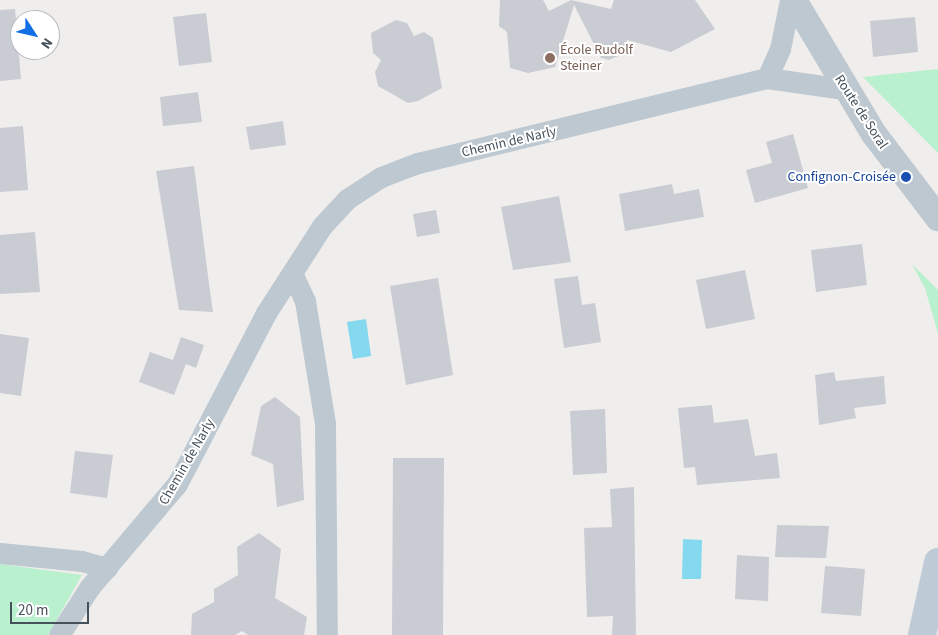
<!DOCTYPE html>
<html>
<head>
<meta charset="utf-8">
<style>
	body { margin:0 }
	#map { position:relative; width:938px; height:635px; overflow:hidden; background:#f0eded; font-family:"Source Sans 3",sans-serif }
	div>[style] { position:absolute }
	.green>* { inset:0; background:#b9f0ce }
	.water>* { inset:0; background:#84d9ef }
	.building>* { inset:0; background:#c9ccd2 }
	.minor>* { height:21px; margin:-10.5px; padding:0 10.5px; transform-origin:10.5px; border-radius:10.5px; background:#bdc8d0 }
	.tertiary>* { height:26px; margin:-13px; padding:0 13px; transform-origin:13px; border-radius:13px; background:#bdc8d0 }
	.secondary>* { height:28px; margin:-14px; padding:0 14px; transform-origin:14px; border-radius:14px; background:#bfcad7 }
	.dots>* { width:14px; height:14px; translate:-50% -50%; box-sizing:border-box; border:2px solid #fff; border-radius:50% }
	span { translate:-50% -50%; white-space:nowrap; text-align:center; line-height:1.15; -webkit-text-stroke:4px #fff; paint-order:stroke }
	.education-label { font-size:14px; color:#785e54 }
	.left { translate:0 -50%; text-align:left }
	.street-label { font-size:14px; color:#45515b }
	.transit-label { font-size:14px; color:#164399 }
	.right { translate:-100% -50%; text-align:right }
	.north { position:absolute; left:10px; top:10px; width:50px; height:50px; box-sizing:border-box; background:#fff; border:1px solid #b5b9bd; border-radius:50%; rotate:125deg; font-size:14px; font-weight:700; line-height:20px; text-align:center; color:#45515b }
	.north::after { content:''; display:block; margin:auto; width:18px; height:22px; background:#126fe5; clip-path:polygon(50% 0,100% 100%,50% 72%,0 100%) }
	.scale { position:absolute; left:10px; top:602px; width:79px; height:22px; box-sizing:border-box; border:2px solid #45515b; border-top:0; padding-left:6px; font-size:15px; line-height:18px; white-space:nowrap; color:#45515b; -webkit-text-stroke:4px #fff; paint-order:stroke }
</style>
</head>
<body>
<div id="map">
	<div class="green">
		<i style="clip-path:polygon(938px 69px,938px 153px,863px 77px)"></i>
		<i style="clip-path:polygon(912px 264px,938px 290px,938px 334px,925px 288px)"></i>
		<i style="clip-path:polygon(0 564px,82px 575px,48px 635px,0 635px)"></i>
	</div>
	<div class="water">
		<i style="clip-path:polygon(366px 319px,371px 356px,353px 359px,347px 322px)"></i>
		<i style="clip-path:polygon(683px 539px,702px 540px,701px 579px,682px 579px)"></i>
	</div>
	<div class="building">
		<i style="clip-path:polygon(500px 0,543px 0,549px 11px,571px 0,611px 9px,614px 0,695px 0,715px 29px,671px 52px,627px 40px,623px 54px,609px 60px,601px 58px,574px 5px,555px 67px,528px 73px,510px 68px,507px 32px,499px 26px)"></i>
		<i style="clip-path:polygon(15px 9px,21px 79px,0 81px,0 10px)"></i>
		<i style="clip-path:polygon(206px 13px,212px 62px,179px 66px,173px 17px)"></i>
		<i style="clip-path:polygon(915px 17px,918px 52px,873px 57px,870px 21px)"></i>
		<i style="clip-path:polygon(396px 20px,407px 23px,414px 36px,424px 32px,433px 38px,442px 88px,418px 101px,408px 103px,378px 86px,375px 72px,381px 60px,373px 53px,371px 33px)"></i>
		<i style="clip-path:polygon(198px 92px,202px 122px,163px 126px,160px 97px)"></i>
		<i style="clip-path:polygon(283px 121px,286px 145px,250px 150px,246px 127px)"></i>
		<i style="clip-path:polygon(23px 126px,28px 190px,0 192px,0 128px)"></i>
		<i style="clip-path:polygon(793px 134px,808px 188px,755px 203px,746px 170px,772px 163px,766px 142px)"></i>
		<i style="clip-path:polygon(194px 166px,209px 284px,213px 312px,179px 310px,156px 171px)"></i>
		<i style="clip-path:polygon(672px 184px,674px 194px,699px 189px,704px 217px,625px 231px,619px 194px)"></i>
		<i style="clip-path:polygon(559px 196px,571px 262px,513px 270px,501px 207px)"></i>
		<i style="clip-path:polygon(436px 210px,440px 233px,417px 237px,413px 214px)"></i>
		<i style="clip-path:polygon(35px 232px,40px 292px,0 294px,0 235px)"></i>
		<i style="clip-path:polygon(862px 244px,867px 285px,816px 292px,811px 250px)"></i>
		<i style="clip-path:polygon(745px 270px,755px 319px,706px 329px,696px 280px)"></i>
		<i style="clip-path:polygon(578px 276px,582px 305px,595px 303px,601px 342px,564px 348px,554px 279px)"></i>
		<i style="clip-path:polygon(438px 278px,453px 375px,406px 385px,390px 286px)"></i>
		<i style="clip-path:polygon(0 334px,29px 338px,21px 396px,0 393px)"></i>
		<i style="clip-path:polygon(181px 337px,204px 345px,196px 368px,186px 364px,174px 395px,139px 382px,150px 352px,173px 360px)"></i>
		<i style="clip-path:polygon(834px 372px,836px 381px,884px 376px,886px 404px,854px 408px,856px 418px,819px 425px,815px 375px)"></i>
		<i style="clip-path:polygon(275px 397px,300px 417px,304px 500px,277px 507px,273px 464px,251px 455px,261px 406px)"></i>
		<i style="clip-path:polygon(712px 405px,714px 423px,748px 419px,755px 456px,777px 453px,780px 478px,697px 485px,695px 467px,684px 468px,678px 408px)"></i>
		<i style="clip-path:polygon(605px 409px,607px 473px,573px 475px,570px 411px)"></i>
		<i style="clip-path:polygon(75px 451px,113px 455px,107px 498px,70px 493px)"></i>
		<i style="clip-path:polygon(393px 458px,444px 458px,443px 635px,392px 635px)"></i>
		<i style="clip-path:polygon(634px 487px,636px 635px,612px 635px,613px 616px,587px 617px,584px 528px,612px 527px,610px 489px)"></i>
		<i style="clip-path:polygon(777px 525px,829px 526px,826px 558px,775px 557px)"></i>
		<i style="clip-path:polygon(259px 533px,281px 549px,275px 598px,307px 617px,304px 635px,248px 635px,242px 631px,235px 635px,191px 635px,192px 614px,214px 602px,214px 589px,238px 575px,237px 547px)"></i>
		<i style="clip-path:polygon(737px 555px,769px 557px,768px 601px,735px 599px)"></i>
		<i style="clip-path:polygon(825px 566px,865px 569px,861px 616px,821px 613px)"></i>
	</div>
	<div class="minor">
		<i style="left:767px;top:78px;width:32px;rotate:-66deg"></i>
		<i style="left:780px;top:49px;width:50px;rotate:-78.5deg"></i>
		<i style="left:292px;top:273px;width:31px;rotate:65deg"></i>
		<i style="left:305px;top:301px;width:124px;rotate:80.7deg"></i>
		<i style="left:325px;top:423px;width:212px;rotate:89.5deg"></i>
		<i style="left:0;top:553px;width:82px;rotate:5.6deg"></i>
		<i style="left:82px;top:561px;width:26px;rotate:16deg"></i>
		<i style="left:59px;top:635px;width:56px;rotate:-57.4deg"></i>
		<i style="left:89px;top:588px;width:136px;rotate:-49.8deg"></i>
		<i style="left:177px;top:484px;width:193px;rotate:-62.5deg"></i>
		<i style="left:266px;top:313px;width:103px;rotate:-57.2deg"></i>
		<i style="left:322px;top:226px;width:37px;rotate:-47deg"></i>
		<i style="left:347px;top:199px;width:40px;rotate:-32.9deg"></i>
		<i style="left:381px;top:177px;width:40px;rotate:-21deg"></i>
		<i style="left:418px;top:163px;width:359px;rotate:-13.7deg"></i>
		<i style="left:767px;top:78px;width:78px;rotate:8.1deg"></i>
	</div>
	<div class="tertiary">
		<i style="left:794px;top:0;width:156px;rotate:59.2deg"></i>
		<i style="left:874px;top:134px;width:106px;rotate:52.7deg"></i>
	</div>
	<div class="secondary">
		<i style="left:922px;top:635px;width:75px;rotate:-77.6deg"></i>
	</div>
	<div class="dots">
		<i style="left:550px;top:58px;background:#8d6e63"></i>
		<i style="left:906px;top:177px;background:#1a4fb4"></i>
	</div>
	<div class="education-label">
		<span class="left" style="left:560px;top:58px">École Rudolf<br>Steiner</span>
	</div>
	<div class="street-label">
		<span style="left:861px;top:112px;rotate:57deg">Route de Soral</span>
		<span style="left:509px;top:142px;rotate:-13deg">Chemin de Narly</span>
		<span style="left:187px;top:462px;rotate:-60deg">Chemin de Narly</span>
	</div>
	<div class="transit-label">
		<span class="right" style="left:896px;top:177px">Confignon-Croisée</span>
	</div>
	<div class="north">N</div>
	<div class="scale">20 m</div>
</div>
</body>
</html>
